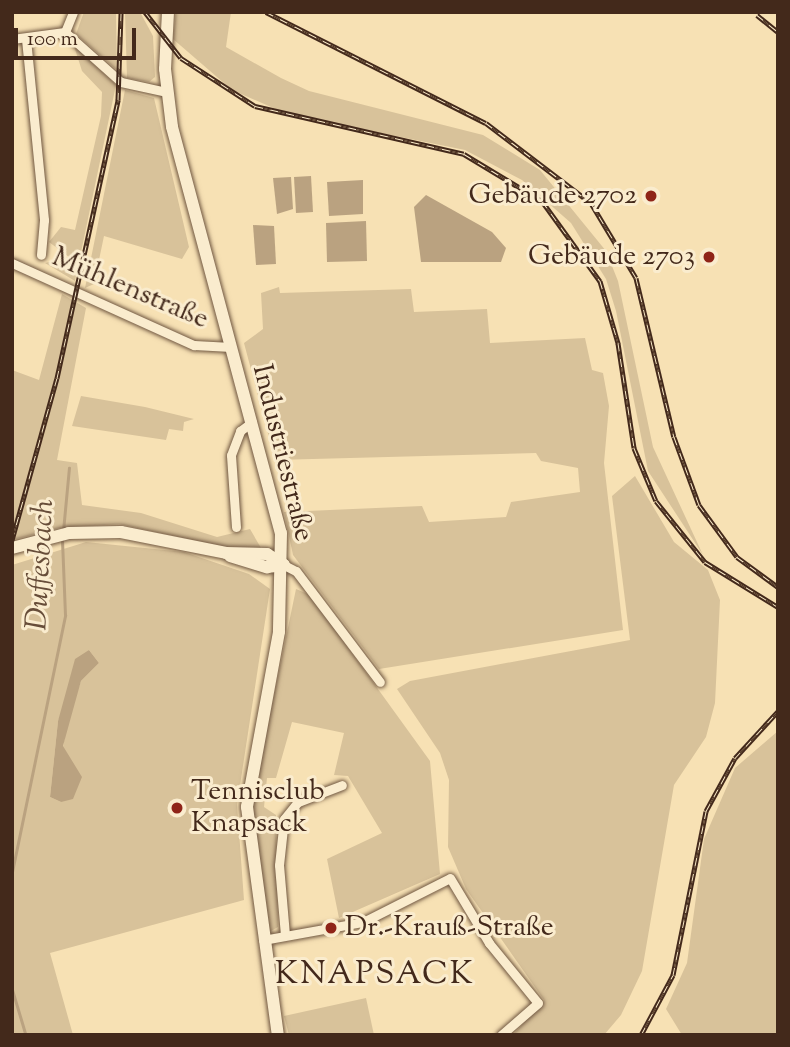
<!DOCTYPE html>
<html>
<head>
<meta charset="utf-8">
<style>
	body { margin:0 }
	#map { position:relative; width:790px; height:1047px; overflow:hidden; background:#f7e1b4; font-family:"Sorts Mill Goudy",serif }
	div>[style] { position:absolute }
	.green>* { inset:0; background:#d8c29a }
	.water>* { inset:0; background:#baa280 }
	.stream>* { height:2.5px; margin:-1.25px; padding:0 1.25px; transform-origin:1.25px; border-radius:1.25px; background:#baa280 }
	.roads { filter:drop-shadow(0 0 2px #705741) drop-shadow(0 0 2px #705741) }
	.minor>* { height:9px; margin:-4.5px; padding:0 4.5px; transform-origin:4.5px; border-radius:4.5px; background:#faecce }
	.secondary>* { height:12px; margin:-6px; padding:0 6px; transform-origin:6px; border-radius:6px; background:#faecce }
	.rail>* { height:5px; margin-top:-2.5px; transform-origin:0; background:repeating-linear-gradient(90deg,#faecce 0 8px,#43291b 0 16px); box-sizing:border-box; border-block:2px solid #43291b }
	.dots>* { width:19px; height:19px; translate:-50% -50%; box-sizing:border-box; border:4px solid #faecce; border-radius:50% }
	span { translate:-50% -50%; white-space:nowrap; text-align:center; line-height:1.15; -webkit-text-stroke:6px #faecce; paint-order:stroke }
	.poi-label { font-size:28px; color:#43291b }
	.right { translate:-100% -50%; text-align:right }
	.left { translate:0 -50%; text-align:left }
	.street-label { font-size:28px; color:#43291b }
	.water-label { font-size:30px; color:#674d39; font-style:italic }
	.quarter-label { font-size:32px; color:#43291b; letter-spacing:2px }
	.frame { position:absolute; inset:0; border:14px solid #43291b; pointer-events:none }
	.scale { position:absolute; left:14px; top:28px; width:122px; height:32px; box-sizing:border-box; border:4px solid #43291b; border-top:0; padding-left:9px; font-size:21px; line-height:24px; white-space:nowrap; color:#43291b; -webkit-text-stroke:5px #faecce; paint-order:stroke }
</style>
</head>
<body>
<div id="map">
	<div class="green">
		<i style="clip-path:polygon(84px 12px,116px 12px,117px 70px,76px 34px)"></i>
		<i style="clip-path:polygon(125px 12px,140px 12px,153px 36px,155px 77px,149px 82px,127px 78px)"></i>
		<i style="clip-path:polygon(176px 12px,231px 12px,226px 47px,281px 78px,309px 91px,483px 135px,540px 170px,606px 251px,618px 281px,653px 447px,703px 555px,648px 471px,616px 311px,606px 279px,571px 223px,522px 180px,465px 150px,287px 114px,232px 90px,173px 39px)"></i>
		<i style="clip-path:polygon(74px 46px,116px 85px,75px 281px,45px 263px,69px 257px,49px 242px,61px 227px,75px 230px,101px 116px,102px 92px,82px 71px)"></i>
		<i style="clip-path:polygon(125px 90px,154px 98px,189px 247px,182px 259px,104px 236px,94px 284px,85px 288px)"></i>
		<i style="clip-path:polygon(279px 287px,280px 293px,411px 289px,414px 312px,487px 309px,490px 343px,585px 338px,592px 370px,603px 373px,609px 406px,604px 463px,623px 630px,379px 669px,293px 555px,284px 512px,422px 506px,429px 522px,506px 517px,511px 502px,580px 492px,578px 468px,541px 461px,536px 453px,275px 460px,244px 343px,263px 329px,261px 293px)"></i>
		<i style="clip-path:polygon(62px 294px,86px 308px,57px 460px,77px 463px,82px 505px,141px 513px,217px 537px,250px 529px,261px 548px,225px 547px,119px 524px,59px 528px,12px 540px,12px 370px,39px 380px)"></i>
		<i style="clip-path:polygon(81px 396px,145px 407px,194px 419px,184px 422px,183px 431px,169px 429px,166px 440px,72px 426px)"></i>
		<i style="clip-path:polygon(635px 476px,674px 542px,708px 570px,720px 600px,715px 703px,706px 737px,674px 785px,642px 971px,621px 1015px,604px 1035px,513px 1035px,544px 1000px,466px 889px,448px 847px,449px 780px,440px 753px,397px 689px,410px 681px,630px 640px,612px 496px)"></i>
		<i style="clip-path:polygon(evenodd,86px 542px,184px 552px,249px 574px,270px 589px,237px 805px,244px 900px,50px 953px,73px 1035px,12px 1035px,12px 565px,86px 542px,89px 650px,99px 663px,81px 681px,68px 719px,63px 747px,74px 766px,61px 802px,50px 797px,58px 721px,89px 650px)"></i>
		<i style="clip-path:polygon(296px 589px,310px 595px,430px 761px,440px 874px,339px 918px,327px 859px,382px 833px,348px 776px,334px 775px,344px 733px,292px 722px,276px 778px,267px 778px,264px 807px,276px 815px,278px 927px,269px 932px,253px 831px,254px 791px)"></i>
		<i style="clip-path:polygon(778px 731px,778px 1035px,682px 1035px,666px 1009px,687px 963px,704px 839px,735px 768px)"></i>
		<i style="clip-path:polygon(366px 998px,374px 1035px,289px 1035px,284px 1016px)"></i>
	</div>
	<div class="water">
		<i style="clip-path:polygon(311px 176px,313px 212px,296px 213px,294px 177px)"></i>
		<i style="clip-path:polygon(291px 177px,293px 209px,277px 214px,273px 178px)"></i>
		<i style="clip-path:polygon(363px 180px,363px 214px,329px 216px,327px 182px)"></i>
		<i style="clip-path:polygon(426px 195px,492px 232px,506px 248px,501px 262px,421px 262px,414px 207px)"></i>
		<i style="clip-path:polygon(366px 221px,367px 261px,327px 262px,326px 223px)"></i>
		<i style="clip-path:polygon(253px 225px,274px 226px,276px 264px,256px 265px)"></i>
		<i style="clip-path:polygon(89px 650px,99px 663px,81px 681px,63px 746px,82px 777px,73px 799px,61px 802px,50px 797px,58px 721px,75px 659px)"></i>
	</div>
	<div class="stream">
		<i style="left:63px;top:531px;width:63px;rotate:-84.6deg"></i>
		<i style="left:12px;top:872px;width:262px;rotate:-78.3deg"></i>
		<i style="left:65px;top:615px;width:74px;rotate:-92.3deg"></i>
		<i style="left:12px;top:988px;width:49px;rotate:73.4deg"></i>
	</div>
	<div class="roads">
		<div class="minor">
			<i style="left:65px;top:32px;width:75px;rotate:41.8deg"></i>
			<i style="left:121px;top:82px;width:46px;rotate:12.5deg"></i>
			<i style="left:65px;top:32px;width:22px;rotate:-68deg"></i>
			<i style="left:12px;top:39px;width:53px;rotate:-7.5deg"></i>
			<i style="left:26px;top:39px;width:182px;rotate:84.3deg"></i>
			<i style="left:44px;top:220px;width:35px;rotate:95deg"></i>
			<i style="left:12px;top:263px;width:200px;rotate:24.3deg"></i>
			<i style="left:194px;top:345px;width:37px;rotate:3deg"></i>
			<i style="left:236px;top:527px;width:72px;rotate:-94deg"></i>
			<i style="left:231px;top:455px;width:26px;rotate:-69deg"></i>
			<i style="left:240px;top:431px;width:15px;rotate:-37deg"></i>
			<i style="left:284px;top:565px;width:13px;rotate:27deg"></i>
			<i style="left:296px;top:571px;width:139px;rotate:52.9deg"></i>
			<i style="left:285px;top:935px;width:70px;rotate:-94.9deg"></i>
			<i style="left:279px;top:865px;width:46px;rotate:-83.8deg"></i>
			<i style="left:284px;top:819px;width:22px;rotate:-51deg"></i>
			<i style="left:298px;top:802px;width:47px;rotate:-21.1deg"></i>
			<i style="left:263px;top:940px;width:102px;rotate:-10.2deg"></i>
			<i style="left:363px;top:922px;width:97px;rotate:-26.8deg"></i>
			<i style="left:450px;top:878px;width:76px;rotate:59deg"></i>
			<i style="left:489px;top:943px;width:77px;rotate:50.8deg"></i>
			<i style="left:538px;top:1003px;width:49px;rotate:139.1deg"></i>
		</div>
		<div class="secondary">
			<i style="left:168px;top:12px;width:57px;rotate:93deg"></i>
			<i style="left:165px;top:69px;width:58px;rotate:83.1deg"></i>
			<i style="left:172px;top:127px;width:420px;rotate:75deg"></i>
			<i style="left:281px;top:533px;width:99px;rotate:91.2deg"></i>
			<i style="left:279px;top:632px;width:178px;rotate:100.4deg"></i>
			<i style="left:247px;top:807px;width:230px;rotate:82.3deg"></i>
			<i style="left:12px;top:548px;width:59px;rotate:-14.7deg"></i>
			<i style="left:69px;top:533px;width:52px;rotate:-1.1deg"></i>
			<i style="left:121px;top:532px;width:107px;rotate:11.3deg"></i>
			<i style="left:226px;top:553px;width:41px;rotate:1.4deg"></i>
			<i style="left:267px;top:554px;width:20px;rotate:33deg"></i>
			<i style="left:230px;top:556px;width:39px;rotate:17deg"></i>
			<i style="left:267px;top:567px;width:17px;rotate:-7deg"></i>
		</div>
	</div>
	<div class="rail">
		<i style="left:145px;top:12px;width:58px;rotate:52deg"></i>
		<i style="left:181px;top:58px;width:88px;rotate:33deg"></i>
		<i style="left:255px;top:106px;width:214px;rotate:12.9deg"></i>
		<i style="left:464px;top:154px;width:91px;rotate:31.1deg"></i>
		<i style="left:542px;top:201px;width:99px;rotate:54.1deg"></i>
		<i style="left:600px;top:281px;width:65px;rotate:73.8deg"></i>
		<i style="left:618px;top:343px;width:106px;rotate:81.3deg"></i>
		<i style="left:634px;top:448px;width:57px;rotate:67.5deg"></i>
		<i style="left:656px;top:501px;width:78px;rotate:51.2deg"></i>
		<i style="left:705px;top:562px;width:86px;rotate:31.7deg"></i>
		<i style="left:266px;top:12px;width:246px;rotate:26.8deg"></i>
		<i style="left:486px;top:123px;width:132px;rotate:37.3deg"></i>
		<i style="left:591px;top:203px;width:87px;rotate:59deg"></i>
		<i style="left:636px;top:278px;width:163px;rotate:76.6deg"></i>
		<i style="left:674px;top:437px;width:72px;rotate:69.8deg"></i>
		<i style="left:699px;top:505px;width:64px;rotate:53.8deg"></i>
		<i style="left:737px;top:557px;width:51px;rotate:36.2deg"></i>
		<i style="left:757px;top:15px;width:27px;rotate:39deg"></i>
		<i style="left:12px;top:540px;width:168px;rotate:-74.5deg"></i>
		<i style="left:57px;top:378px;width:285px;rotate:-77.6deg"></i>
		<i style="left:118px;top:100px;width:88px;rotate:-88deg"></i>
		<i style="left:641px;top:1035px;width:68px;rotate:-61.9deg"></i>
		<i style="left:673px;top:975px;width:167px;rotate:-78.6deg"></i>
		<i style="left:706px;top:811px;width:60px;rotate:-61.3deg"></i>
		<i style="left:735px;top:758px;width:64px;rotate:-47.5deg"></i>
	</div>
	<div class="dots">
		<i style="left:651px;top:196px;background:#8f2418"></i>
		<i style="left:709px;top:257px;background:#8f2418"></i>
		<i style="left:177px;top:808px;background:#8f2418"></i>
		<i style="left:331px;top:928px;background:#8f2418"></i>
	</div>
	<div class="poi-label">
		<span class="right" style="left:637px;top:196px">Gebäude 2702</span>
		<span class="right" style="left:695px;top:257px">Gebäude 2703</span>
		<span class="left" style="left:191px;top:808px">Tennisclub<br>Knapsack</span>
		<span class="left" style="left:345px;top:928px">Dr.-Krauß-Straße</span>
	</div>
	<div class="street-label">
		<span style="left:130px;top:289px;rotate:23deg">Mühlenstraße</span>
		<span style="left:282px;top:453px;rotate:76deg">Industriestraße</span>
	</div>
	<div class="water-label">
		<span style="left:42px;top:565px;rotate:-87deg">Duffesbach</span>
	</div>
	<div class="quarter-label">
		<span style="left:375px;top:975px">KNAPSACK</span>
	</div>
	<div class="frame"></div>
	<div class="scale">100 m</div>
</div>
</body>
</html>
